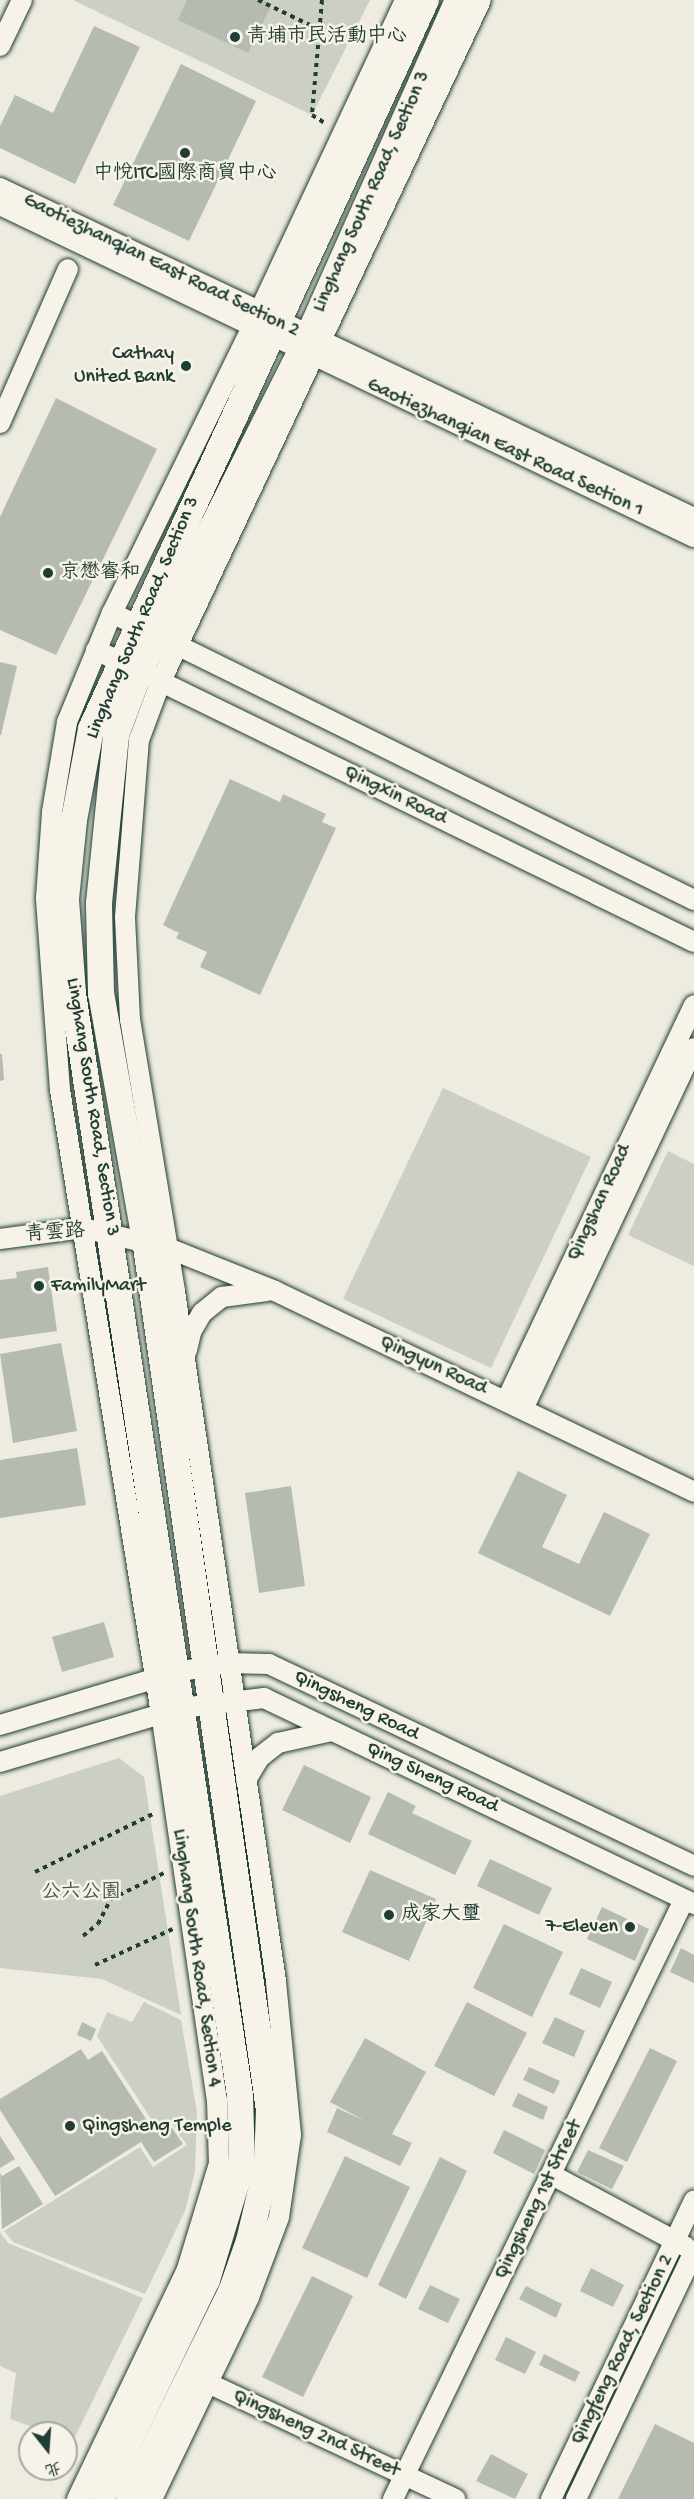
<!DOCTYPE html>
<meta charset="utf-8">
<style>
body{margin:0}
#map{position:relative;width:694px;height:2499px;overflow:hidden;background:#eeece1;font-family:"Gochi Hand","LXGW WenKai TC",sans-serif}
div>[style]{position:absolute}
.green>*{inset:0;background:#cccfc4}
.building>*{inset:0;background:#b5bbb0}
.path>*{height:4px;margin-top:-2px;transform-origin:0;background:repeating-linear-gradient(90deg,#1f3d34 0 4.5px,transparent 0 9px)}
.roads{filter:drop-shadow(0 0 2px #1f3d34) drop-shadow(0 0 2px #1f3d34)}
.minor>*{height:20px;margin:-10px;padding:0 10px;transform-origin:10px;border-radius:10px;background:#f7f3e8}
.major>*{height:26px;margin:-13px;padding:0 13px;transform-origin:13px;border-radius:13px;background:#f7f3e8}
.dots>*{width:16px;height:16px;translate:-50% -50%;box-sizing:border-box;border:3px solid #f7f3e8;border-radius:50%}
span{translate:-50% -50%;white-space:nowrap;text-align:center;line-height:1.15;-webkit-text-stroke:5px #f7f3e8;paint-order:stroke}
.poi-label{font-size:20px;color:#1f3d34}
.left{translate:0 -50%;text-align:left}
.right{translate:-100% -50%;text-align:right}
.street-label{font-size:20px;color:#1f3d34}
.park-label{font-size:20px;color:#425a51}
.north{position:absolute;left:18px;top:2421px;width:60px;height:60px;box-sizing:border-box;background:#f7f3e8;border:2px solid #a1aaa0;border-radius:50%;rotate:163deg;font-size:16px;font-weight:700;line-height:24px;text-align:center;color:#1f3d34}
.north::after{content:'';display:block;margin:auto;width:21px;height:27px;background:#1f3d34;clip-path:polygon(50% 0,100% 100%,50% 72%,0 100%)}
</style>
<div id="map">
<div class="green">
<i style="clip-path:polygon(73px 0,370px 0,312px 115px)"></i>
<i style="clip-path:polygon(443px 1088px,591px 1157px,491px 1368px,343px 1299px)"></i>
<i style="clip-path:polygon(668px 1151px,694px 1164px,694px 1266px,628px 1235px)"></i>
<i style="clip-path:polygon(119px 1758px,144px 1777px,181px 2015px,102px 1979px,0 1968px,0 1796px)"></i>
<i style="clip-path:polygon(144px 2002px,181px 2020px,197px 2112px,195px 2172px,185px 2211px,145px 2294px,13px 2242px,4px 2231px,140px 2147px,153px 2167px,187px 2145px,170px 2121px,157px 2128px,97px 2036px,107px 2012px,132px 2022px)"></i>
<i style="clip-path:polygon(0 2232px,8px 2243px,143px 2298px,73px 2441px,66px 2438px,66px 2433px,50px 2433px,10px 2419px,16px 2373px,0 2366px)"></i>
</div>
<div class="building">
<i style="clip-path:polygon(187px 0,263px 0,272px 4px,248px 53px,178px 20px)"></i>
<i style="clip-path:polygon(94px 26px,140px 47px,75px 184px,0 148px,0 126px,15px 95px,53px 113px)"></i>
<i style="clip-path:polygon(181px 64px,256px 101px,189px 241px,113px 205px)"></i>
<i style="clip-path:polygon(56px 398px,157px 449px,56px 655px,0 630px,0 517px)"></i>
<i style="clip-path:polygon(0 662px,17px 666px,1px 735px,0 735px)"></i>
<i style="clip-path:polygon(230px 779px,280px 802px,283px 794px,326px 814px,322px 822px,336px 828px,260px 995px,200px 967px,207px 952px,176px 938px,179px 933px,163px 925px)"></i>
<i style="clip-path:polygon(0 1054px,2px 1054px,4px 1080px,0 1081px)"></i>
<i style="clip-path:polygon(48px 1267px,57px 1331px,0 1339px,0 1280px,17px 1278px,16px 1272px)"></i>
<i style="clip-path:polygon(61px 1343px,77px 1431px,13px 1443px,0 1354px)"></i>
<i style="clip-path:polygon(77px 1448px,86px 1505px,0 1518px,0 1460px)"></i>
<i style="clip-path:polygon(518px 1471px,567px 1495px,542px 1547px,579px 1564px,604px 1512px,650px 1534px,610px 1616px,478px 1553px)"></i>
<i style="clip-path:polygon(291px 1486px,305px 1586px,259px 1593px,245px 1493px)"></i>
<i style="clip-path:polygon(104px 1622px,114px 1657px,62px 1672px,52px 1637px)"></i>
<i style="clip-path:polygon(304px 1765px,371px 1797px,350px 1843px,282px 1810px)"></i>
<i style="clip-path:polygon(388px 1792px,416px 1806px,412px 1813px,472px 1841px,455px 1875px,368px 1834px)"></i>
<i style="clip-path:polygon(490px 1859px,552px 1888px,539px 1915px,477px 1886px)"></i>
<i style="clip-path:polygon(370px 1870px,436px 1899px,409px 1961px,342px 1932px)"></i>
<i style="clip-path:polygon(602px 1907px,649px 1929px,635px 1961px,587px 1939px)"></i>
<i style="clip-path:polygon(504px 1924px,563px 1952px,532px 2017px,473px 1988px)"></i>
<i style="clip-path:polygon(681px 1948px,694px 1955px,694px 1983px,670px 1972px)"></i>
<i style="clip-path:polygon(581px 1968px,612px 1982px,600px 2008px,569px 1994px)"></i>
<i style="clip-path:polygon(467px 2002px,527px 2033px,494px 2096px,434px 2066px)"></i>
<i style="clip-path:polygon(555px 2017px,585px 2031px,574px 2057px,542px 2043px)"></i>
<i style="clip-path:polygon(82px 2022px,96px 2029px,91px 2041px,77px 2035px)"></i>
<i style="clip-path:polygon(365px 2038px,426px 2072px,392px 2134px,412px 2143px,400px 2166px,327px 2132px,337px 2108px,365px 2121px,330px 2102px)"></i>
<i style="clip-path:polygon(650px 2048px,677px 2061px,627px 2162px,599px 2148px)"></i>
<i style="clip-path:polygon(81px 2049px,88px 2060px,102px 2051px,155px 2133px,170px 2125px,183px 2144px,154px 2162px,141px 2142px,55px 2196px,0 2110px,0 2099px)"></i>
<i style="clip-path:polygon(529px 2067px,560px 2081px,554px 2094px,523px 2080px)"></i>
<i style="clip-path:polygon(518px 2093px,548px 2107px,543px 2120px,512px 2106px)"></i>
<i style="clip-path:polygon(504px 2130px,545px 2150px,534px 2174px,493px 2153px)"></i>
<i style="clip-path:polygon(0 2136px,15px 2159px,0 2168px)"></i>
<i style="clip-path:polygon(588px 2150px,624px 2166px,612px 2189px,577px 2172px)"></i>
<i style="clip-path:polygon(345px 2156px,410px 2187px,367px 2278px,302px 2248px)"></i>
<i style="clip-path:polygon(440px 2157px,467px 2171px,406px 2299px,378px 2285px)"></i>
<i style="clip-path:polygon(19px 2166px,43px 2204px,2px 2229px,0 2173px,2px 2176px)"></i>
<i style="clip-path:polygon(591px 2268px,624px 2285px,613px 2307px,580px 2291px)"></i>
<i style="clip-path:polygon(312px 2276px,353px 2296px,303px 2397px,262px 2377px)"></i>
<i style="clip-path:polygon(430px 2285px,460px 2299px,448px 2323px,418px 2309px)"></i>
<i style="clip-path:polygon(526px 2286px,562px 2304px,556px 2318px,519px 2299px)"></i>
<i style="clip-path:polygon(506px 2337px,536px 2352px,525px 2374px,495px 2360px)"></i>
<i style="clip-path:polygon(544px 2354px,580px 2372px,575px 2382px,539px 2365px)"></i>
<i style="clip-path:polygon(655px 2424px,694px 2443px,694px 2499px,618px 2499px)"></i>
<i style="clip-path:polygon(491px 2454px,528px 2474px,515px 2499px,476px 2481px)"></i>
</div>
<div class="path">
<i style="left:258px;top:0;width:71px;rotate:25.8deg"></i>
<i style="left:322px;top:0;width:115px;rotate:95deg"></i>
<i style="left:312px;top:115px;width:15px;rotate:32deg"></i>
<i style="left:35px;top:1872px;width:134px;rotate:-26.2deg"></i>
<i style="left:83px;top:1936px;width:19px;rotate:-39deg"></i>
<i style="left:98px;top:1924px;width:28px;rotate:-63deg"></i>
<i style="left:111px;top:1899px;width:59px;rotate:-26.1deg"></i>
<i style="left:95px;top:1965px;width:86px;rotate:-24.8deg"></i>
</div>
<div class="roads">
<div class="minor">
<i style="left:0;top:46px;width:51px;rotate:-64.4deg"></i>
<i style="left:0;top:188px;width:768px;rotate:25.43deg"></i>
<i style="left:0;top:205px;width:769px;rotate:25.57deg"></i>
<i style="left:0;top:423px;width:168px;rotate:-66.2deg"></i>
<i style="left:112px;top:613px;width:649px;rotate:26.25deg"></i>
<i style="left:96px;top:650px;width:665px;rotate:26.03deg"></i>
<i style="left:0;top:1239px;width:84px;rotate:-7.5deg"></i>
<i style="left:83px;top:1228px;width:87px;rotate:13.2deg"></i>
<i style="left:168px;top:1248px;width:115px;rotate:21.9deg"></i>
<i style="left:275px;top:1291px;width:465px;rotate:25.6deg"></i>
<i style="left:187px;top:1350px;width:18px;rotate:-77deg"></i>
<i style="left:191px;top:1332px;width:22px;rotate:-60deg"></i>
<i style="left:202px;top:1313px;width:26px;rotate:-39deg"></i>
<i style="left:222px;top:1297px;width:45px;rotate:-7.6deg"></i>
<i style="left:506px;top:1401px;width:438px;rotate:-64.6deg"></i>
<i style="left:523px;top:1409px;width:399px;rotate:-64.7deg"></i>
<i style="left:0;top:1725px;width:185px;rotate:-16.7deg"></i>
<i style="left:177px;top:1672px;width:52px;rotate:-10deg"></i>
<i style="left:228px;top:1663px;width:41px;rotate:1.4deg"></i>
<i style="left:269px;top:1664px;width:471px;rotate:25.4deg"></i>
<i style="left:0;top:1762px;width:189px;rotate:-16.6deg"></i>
<i style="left:181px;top:1708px;width:84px;rotate:-6.9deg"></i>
<i style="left:264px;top:1698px;width:477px;rotate:25.6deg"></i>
<i style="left:246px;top:1780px;width:27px;rotate:-59deg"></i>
<i style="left:260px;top:1757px;width:23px;rotate:-38deg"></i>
<i style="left:278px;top:1743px;width:55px;rotate:-12.5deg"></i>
<i style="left:552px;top:2175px;width:152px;rotate:28.2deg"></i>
<i style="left:210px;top:2384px;width:271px;rotate:25.1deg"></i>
<i style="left:77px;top:2499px;width:255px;rotate:-64.4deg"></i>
<i style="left:187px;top:2269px;width:110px;rotate:-73.1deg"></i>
<i style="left:219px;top:2164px;width:63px;rotate:-91.8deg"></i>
<i style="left:217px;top:2101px;width:391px;rotate:-98.2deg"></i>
<i style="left:161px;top:1714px;width:632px;rotate:-99.19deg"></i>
<i style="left:60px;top:1090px;width:193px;rotate:-94.2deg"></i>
<i style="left:46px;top:898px;width:86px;rotate:-86deg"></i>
<i style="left:52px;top:812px;width:91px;rotate:-80.5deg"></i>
<i style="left:67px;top:722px;width:118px;rotate:-67.6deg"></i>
<i style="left:112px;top:613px;width:318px;rotate:-63.9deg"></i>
<i style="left:252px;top:327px;width:361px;rotate:-64.9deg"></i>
<i style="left:152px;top:2499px;width:224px;rotate:-64.3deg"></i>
<i style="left:249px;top:2297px;width:85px;rotate:-69.4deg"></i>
<i style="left:279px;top:2217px;width:83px;rotate:-81.7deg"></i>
<i style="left:291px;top:2135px;width:155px;rotate:-95.6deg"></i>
<i style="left:276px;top:1981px;width:697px;rotate:-98.33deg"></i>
<i style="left:175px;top:1291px;width:275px;rotate:-99.4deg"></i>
<i style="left:130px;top:1020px;width:103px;rotate:-92.8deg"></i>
<i style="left:125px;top:917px;width:178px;rotate:-85.5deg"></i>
<i style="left:139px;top:740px;width:63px;rotate:-69.6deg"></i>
<i style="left:161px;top:681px;width:752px;rotate:-64.83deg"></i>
<i style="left:393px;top:2499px;width:666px;rotate:-64.09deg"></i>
<i style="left:551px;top:2499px;width:331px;rotate:-64.4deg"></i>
<i style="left:576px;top:2499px;width:274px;rotate:-64.5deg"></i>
</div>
<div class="major">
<i style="left:101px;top:2499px;width:243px;rotate:-64.2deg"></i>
<i style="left:207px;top:2280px;width:121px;rotate:-73.2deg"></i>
<i style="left:242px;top:2164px;width:69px;rotate:-91.7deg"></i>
<i style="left:240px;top:2095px;width:1115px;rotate:-98.62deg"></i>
<i style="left:73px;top:993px;width:94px;rotate:-94.3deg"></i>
<i style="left:66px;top:899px;width:79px;rotate:-84.2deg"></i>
<i style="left:74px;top:820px;width:93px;rotate:-79.4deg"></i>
<i style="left:91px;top:729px;width:802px;rotate:-65.32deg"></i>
<i style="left:129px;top:2499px;width:231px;rotate:-63.8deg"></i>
<i style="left:231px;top:2292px;width:54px;rotate:-70.6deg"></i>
<i style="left:249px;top:2241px;width:78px;rotate:-76.7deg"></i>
<i style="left:267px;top:2165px;width:55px;rotate:-87.9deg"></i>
<i style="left:269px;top:2110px;width:879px;rotate:-98.11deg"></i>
<i style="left:145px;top:1240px;width:250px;rotate:-100.1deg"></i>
<i style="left:101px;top:994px;width:91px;rotate:-91.3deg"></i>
<i style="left:99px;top:903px;width:169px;rotate:-84.2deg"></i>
<i style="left:116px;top:735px;width:68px;rotate:-69.4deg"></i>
<i style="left:140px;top:671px;width:374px;rotate:-63.3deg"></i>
<i style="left:308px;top:337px;width:369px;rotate:-66deg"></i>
</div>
</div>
<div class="dots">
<i style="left:235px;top:37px;background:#1f3d34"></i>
<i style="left:185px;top:153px;background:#1f3d34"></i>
<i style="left:186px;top:366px;background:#1f3d34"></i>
<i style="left:48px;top:573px;background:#1f3d34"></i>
<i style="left:39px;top:1286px;background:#1f3d34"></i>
<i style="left:389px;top:1915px;background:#1f3d34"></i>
<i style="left:630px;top:1927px;background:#1f3d34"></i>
<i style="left:70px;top:2126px;background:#1f3d34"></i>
</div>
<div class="poi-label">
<span class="left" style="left:247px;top:37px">青埔市民活動中心</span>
<span style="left:185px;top:174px">中悅ITC國際商貿中心</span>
<span class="right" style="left:174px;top:366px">Cathay<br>United Bank</span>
<span class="left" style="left:60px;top:573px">京懋睿和</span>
<span class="left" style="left:51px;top:1286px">FamilyMart</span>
<span class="left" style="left:401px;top:1915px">成家大璽</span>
<span class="right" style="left:618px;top:1927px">7-Eleven</span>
<span class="left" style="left:82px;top:2126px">Qingsheng Temple</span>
</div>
<div class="street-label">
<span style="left:372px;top:192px;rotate:-66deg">Linghang South Road, Section 3</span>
<span style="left:161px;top:266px;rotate:26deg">Gaotiezhanqian East Road Section 2</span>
<span style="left:505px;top:448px;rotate:25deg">Gaotiezhanqian East Road Section 1</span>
<span style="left:143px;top:618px;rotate:-67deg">Linghang South Road, Section 3</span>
<span style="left:395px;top:796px;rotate:26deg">Qingxin Road</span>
<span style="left:92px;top:1107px;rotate:81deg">Linghang South Road, Section 3</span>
<span style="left:600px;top:1203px;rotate:-65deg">Qingshan Road</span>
<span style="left:55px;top:1234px;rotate:-4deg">青雲路</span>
<span style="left:433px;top:1366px;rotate:25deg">Qingyun Road</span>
<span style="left:356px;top:1706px;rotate:26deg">Qingsheng Road</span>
<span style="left:432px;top:1778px;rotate:25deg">Qing Sheng Road</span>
<span style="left:196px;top:1958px;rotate:82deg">Linghang South Road, Section 4</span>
<span style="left:539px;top:2200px;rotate:-64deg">Qingsheng 1st Street</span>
<span style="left:623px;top:2350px;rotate:-64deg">Qingfeng Road, Section 2</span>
<span style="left:316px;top:2434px;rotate:25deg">Qingsheng 2nd Street</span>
</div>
<div class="park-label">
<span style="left:81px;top:1893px">公六公園</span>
</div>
<div class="north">北</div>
</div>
